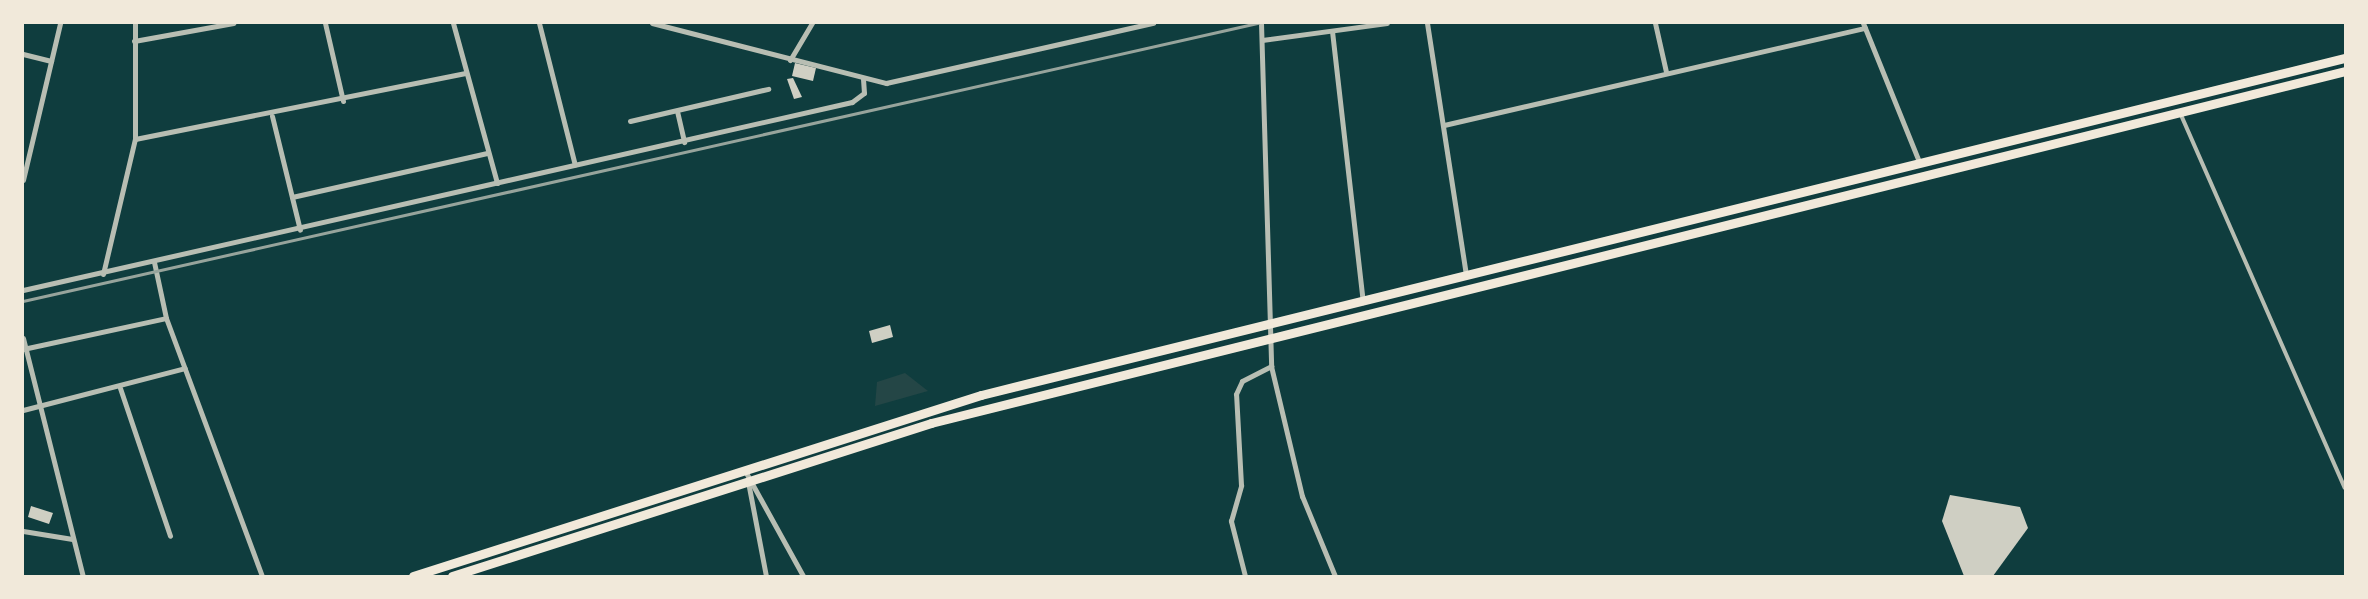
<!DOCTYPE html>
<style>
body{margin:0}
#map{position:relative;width:2368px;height:599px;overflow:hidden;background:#0f3d3e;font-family:Manrope,sans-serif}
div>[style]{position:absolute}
.green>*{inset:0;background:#244646}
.building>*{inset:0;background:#cfcfc3}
.pedestrian>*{height:3.5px;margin:-1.75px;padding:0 1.75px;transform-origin:1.75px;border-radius:1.75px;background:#b8beb3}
.minor>*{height:5px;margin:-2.5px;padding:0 2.5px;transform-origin:2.5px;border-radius:2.5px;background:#b8beb3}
.trunk>*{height:9px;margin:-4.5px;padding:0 4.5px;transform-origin:4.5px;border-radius:4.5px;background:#f1e9da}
.rail>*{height:2.5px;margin:-1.25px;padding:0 1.25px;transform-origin:1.25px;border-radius:1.25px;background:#97a49c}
span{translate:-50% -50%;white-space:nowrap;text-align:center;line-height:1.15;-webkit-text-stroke:5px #f1e9da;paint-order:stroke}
.frame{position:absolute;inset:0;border:24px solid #f1e9da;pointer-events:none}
</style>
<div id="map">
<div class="green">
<i style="clip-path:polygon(905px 373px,928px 391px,875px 406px,877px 382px)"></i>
</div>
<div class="building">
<i style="clip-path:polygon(795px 63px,816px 68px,813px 81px,792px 76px)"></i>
<i style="clip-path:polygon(793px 78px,802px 97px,794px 99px,787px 79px)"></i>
<i style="clip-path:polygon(890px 325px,893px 337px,872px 343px,869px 331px)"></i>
<i style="clip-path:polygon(1950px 495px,2020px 507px,2028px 528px,1993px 576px,1964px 576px,1942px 521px)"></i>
<i style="clip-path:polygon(31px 506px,53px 513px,49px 524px,28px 517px)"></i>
</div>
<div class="pedestrian">
<i style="left:2181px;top:114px;width:408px;rotate:66.3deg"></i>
</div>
<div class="minor">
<i style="left:325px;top:23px;width:80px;rotate:77deg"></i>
<i style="left:453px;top:23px;width:166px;rotate:74.6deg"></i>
<i style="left:539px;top:23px;width:146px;rotate:75.8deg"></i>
<i style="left:652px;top:23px;width:242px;rotate:14.4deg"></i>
<i style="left:886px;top:83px;width:274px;rotate:-12.7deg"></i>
<i style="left:1261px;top:23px;width:343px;rotate:88.3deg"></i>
<i style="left:1271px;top:366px;width:134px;rotate:76.6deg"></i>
<i style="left:1302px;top:496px;width:87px;rotate:67.6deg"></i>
<i style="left:1427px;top:23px;width:255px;rotate:81.2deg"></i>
<i style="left:1655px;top:23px;width:50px;rotate:77.3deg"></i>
<i style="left:1863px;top:23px;width:152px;rotate:68deg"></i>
<i style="left:1332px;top:31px;width:273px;rotate:83.5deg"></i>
<i style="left:1262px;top:40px;width:126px;rotate:-7.7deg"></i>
<i style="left:134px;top:41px;width:101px;rotate:-10.3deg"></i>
<i style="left:23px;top:54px;width:29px;rotate:14deg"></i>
<i style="left:790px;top:60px;width:43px;rotate:-59.3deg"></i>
<i style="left:677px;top:111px;width:32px;rotate:77deg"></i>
<i style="left:272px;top:116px;width:117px;rotate:76.2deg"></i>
<i style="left:630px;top:121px;width:142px;rotate:-13.1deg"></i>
<i style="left:1444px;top:125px;width:432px;rotate:-13deg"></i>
<i style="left:135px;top:139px;width:337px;rotate:-11.3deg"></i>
<i style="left:23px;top:180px;width:161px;rotate:-76.7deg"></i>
<i style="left:292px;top:197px;width:200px;rotate:-12.7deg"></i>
<i style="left:154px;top:262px;width:57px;rotate:77.9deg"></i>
<i style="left:166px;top:318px;width:275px;rotate:69.6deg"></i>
<i style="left:103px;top:274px;width:139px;rotate:-76.7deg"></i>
<i style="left:135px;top:139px;width:116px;rotate:-90deg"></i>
<i style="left:23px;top:290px;width:850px;rotate:-12.78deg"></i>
<i style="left:852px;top:102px;width:15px;rotate:-37deg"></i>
<i style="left:864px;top:93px;width:14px;rotate:-94deg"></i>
<i style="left:23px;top:338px;width:245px;rotate:75.9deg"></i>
<i style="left:23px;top:349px;width:146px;rotate:-12.2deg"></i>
<i style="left:120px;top:388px;width:156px;rotate:71.3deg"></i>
<i style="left:23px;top:410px;width:167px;rotate:-14.5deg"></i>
<i style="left:744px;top:469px;width:122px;rotate:61.1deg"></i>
<i style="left:749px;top:487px;width:91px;rotate:79.2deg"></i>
<i style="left:23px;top:531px;width:50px;rotate:9.3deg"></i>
<i style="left:1245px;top:576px;width:57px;rotate:-104.3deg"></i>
<i style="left:1231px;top:521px;width:37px;rotate:-74deg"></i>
<i style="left:1241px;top:485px;width:91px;rotate:-93.1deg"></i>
<i style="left:1236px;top:394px;width:14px;rotate:-65deg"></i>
<i style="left:1242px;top:381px;width:33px;rotate:-27deg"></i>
</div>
<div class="trunk">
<i style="left:413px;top:576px;width:596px;rotate:-17.68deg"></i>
<i style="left:981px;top:395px;width:1405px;rotate:-13.88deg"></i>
<i style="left:452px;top:576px;width:503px;rotate:-17.71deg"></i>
<i style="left:931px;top:423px;width:1457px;rotate:-13.98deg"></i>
</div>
<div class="rail">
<i style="left:23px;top:301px;width:1266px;rotate:-12.69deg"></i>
</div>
<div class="frame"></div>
</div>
